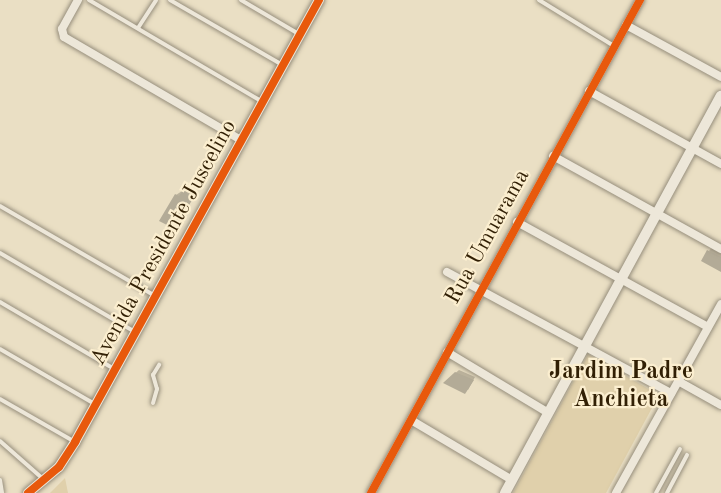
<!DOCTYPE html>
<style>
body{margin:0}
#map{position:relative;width:721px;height:493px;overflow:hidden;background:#eadfc4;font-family:"Old Standard TT",serif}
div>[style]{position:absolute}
.green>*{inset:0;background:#e0d0ab}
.shadow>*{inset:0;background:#0003}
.building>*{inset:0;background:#b3ab97}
.roads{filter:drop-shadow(0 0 2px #968e7c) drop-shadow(0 0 2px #968e7c)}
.lane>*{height:4px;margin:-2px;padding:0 2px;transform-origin:2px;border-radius:2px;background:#ede7d9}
.street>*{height:8px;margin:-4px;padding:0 4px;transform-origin:4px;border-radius:4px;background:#ede7d9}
.secondary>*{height:10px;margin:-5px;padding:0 5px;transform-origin:5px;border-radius:5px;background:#ede7d9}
.cycleway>*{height:8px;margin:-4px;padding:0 4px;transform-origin:4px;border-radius:4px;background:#e8590c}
span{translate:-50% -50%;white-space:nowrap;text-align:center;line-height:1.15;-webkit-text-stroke:4.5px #fbeecf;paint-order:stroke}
.street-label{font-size:22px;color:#311f04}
.neighbourhood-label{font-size:24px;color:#311f04;font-weight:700}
</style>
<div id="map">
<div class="green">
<i style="clip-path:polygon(588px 354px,659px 395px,606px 493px,513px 493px)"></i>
<i style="clip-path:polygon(65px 478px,68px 493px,50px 493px)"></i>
</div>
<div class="shadow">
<i style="clip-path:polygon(188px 187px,195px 195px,174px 228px,176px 195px)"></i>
<i style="clip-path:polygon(712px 247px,721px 253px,721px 270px,709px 251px)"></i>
<i style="clip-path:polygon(459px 370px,475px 377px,468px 390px,445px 382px)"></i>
</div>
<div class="building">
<i style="clip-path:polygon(184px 189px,192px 200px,175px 229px,159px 221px,175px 194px,179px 196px)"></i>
<i style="clip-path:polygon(707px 250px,721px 257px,721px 272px,701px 261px)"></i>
<i style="clip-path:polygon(455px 372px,474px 380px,465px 394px,443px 383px)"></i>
</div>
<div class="roads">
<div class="lane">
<i style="left:89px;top:0;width:199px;rotate:30.4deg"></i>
<i style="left:170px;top:0;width:128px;rotate:30deg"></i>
<i style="left:241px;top:0;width:67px;rotate:30.4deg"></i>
<i style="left:539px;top:0;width:88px;rotate:31.5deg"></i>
<i style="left:138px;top:28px;width:33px;rotate:-57deg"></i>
<i style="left:0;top:206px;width:179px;rotate:30.1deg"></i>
<i style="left:0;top:253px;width:156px;rotate:30.3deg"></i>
<i style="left:0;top:302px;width:132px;rotate:30.4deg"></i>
<i style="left:0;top:349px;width:110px;rotate:30.1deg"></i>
<i style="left:0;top:399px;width:86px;rotate:29.8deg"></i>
<i style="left:153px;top:403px;width:15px;rotate:-74deg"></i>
<i style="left:157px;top:389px;width:15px;rotate:-106deg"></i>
<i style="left:153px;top:375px;width:12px;rotate:-59deg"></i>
<i style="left:0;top:441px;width:56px;rotate:41.4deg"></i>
<i style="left:0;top:480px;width:13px;rotate:81deg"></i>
<i style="left:656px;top:493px;width:50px;rotate:-61.4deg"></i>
<i style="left:667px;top:493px;width:43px;rotate:-62.2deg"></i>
</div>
<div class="street">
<i style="left:78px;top:0;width:33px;rotate:119deg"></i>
<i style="left:62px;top:29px;width:8px;rotate:76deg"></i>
<i style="left:64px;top:37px;width:205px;rotate:30.2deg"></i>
<i style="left:626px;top:25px;width:108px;rotate:28.7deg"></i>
<i style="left:589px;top:91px;width:151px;rotate:28.9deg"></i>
<i style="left:553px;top:156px;width:192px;rotate:29deg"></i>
<i style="left:517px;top:222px;width:218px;rotate:28.8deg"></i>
<i style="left:447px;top:272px;width:255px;rotate:28.4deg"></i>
<i style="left:447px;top:352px;width:117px;rotate:31deg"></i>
<i style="left:678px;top:381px;width:49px;rotate:29.2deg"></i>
<i style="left:411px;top:420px;width:117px;rotate:30.7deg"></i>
<i style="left:371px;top:493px;width:562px;rotate:-61.38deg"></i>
<i style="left:616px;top:493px;width:216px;rotate:-60.9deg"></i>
</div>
<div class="secondary">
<i style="left:28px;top:493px;width:40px;rotate:-40deg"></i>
<i style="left:59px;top:467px;width:30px;rotate:-57deg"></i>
<i style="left:75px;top:442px;width:505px;rotate:-61.1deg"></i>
<i style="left:505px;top:493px;width:452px;rotate:-61.5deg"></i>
</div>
</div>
<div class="cycleway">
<i style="left:28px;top:493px;width:40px;rotate:-40deg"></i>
<i style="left:59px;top:467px;width:30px;rotate:-57deg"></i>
<i style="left:75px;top:442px;width:505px;rotate:-61.1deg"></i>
<i style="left:371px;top:493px;width:562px;rotate:-61.38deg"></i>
</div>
<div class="street-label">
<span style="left:488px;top:237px;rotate:-61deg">Rua Umuarama</span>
<span style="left:164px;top:243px;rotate:-61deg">Avenida Presidente Juscelino</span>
</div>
<div class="neighbourhood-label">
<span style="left:621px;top:387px">Jardim Padre<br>Anchieta</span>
</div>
</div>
